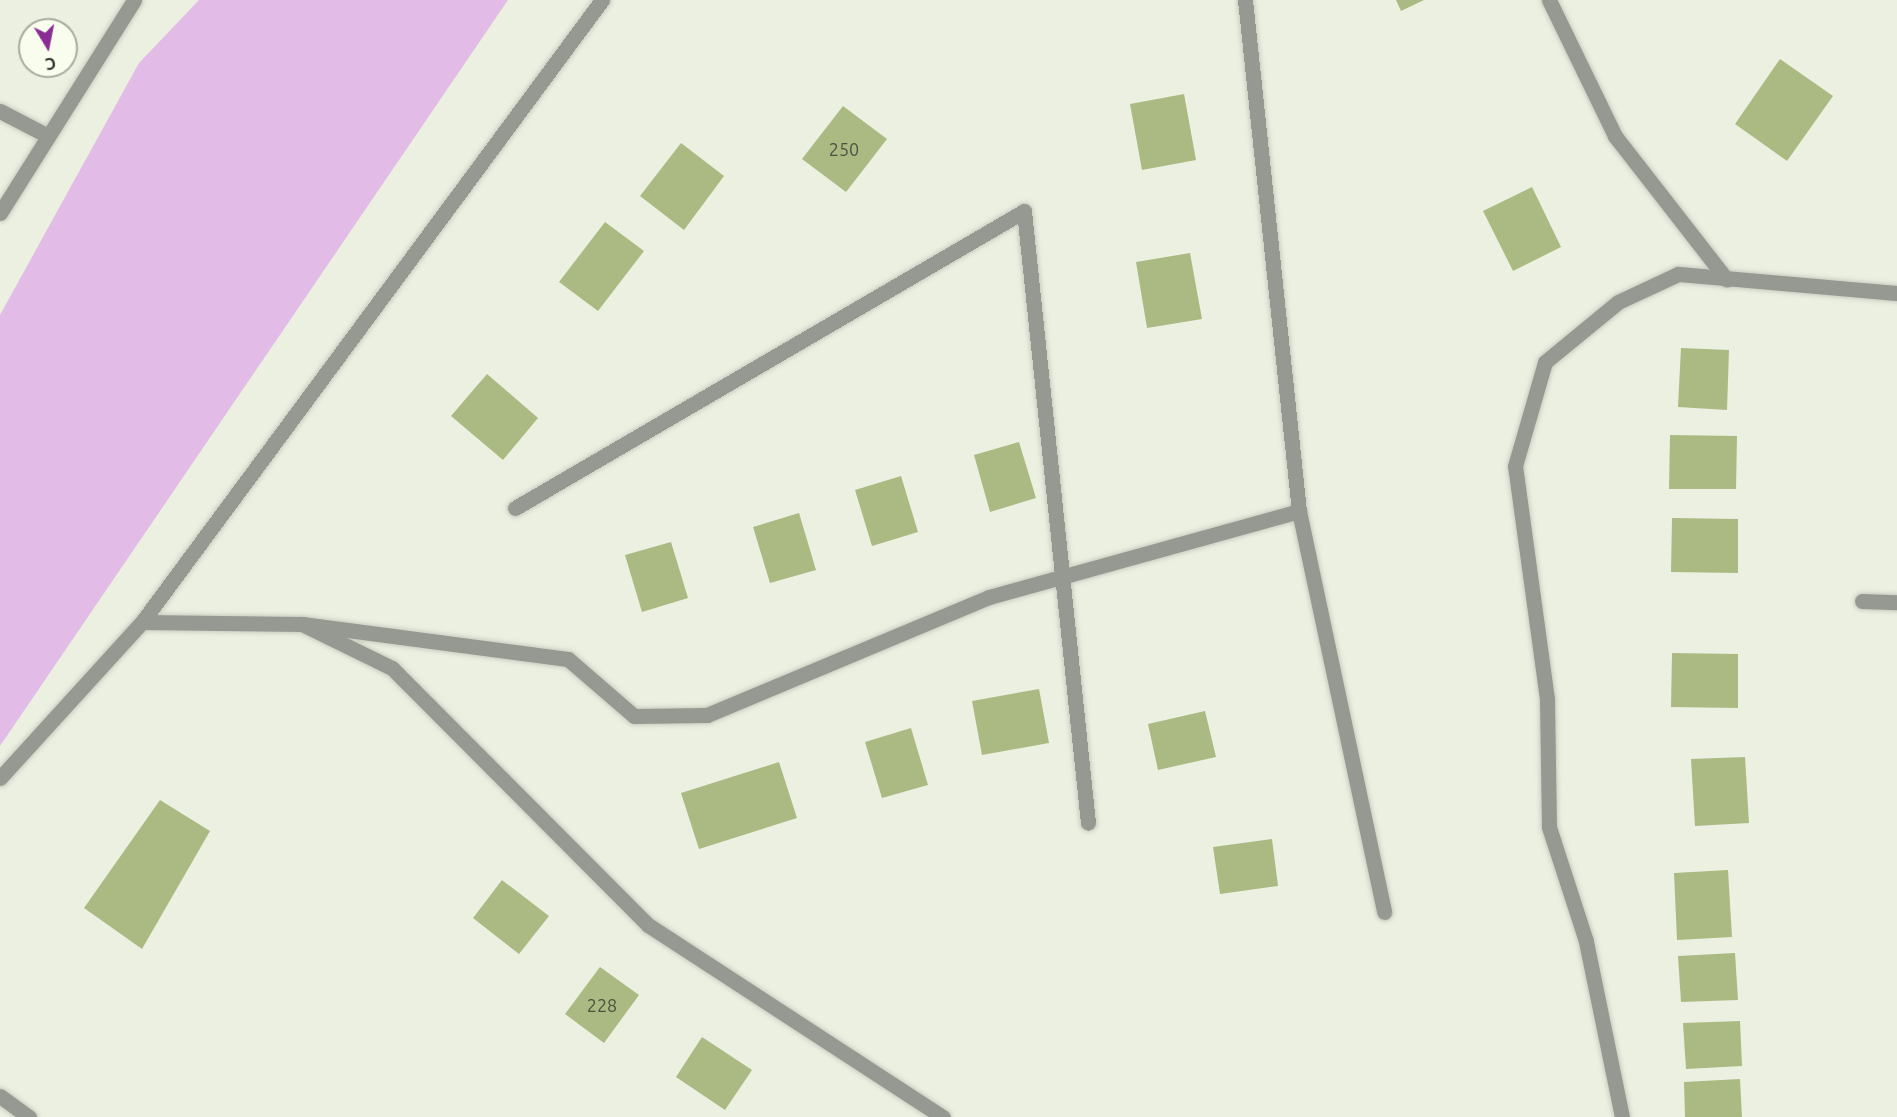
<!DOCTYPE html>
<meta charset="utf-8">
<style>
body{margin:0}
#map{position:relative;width:1897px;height:1117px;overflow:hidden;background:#ebf0e1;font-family:Ubuntu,sans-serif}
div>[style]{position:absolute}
.green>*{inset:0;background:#e2bce6}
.building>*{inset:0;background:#abba82}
.roads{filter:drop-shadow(0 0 2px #c9cdc0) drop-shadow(0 0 2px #c9cdc0)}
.service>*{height:15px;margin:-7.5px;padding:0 7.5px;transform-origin:7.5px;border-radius:7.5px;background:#969892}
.minor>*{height:15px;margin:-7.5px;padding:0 7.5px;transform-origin:7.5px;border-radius:7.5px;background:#969892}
span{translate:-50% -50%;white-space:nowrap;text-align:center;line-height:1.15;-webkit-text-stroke:4.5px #f9fdee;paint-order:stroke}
.number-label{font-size:18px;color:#4d5240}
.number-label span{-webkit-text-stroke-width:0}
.north{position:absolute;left:18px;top:18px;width:60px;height:60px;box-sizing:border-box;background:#f9fdee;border:2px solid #a8aba0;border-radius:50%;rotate:170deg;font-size:16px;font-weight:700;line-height:24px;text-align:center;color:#2e2f2a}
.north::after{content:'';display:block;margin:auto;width:21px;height:27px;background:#8b2b95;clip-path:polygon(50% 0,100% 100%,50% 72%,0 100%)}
</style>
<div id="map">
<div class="green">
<i style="clip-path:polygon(199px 0,508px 0,0 746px,0 315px,139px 63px)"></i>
</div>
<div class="building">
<i style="clip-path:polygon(1396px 0,1424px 0,1401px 11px)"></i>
<i style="clip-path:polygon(1780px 59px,1833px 96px,1787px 161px,1735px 124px)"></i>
<i style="clip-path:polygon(1184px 94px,1196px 160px,1142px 170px,1130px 104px)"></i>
<i style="clip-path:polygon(843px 106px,887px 139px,846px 192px,802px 159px)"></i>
<i style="clip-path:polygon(681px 143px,724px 176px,684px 230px,640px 196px)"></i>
<i style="clip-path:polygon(1532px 187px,1561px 247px,1513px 271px,1483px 211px)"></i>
<i style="clip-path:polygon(605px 222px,644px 251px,598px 311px,559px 282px)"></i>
<i style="clip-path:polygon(1190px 253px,1202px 319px,1147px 328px,1136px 262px)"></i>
<i style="clip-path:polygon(1681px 348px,1729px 350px,1727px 410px,1678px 407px)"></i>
<i style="clip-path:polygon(487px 374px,538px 418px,503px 460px,451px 416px)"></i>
<i style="clip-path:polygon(1670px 435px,1737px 436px,1736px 489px,1669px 489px)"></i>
<i style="clip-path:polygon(1019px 442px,1036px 498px,990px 512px,974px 455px)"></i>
<i style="clip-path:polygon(901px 476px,918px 532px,872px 546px,855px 490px)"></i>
<i style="clip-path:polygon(799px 513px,816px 570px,770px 583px,753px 527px)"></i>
<i style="clip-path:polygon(1672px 518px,1738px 519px,1738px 573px,1671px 572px)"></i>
<i style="clip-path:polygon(671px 542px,688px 598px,642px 612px,625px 555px)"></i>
<i style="clip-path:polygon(1672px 653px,1738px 654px,1738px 708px,1671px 707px)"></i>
<i style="clip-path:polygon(1039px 689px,1049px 743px,982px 755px,972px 701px)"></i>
<i style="clip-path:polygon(1205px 711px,1216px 757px,1158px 770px,1148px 724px)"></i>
<i style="clip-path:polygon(911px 728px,928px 785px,882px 798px,865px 742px)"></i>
<i style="clip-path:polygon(1745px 757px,1749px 823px,1695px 826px,1691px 759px)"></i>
<i style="clip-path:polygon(779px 762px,797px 818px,699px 849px,681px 793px)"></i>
<i style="clip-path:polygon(160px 800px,210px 831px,142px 949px,84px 908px)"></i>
<i style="clip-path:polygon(1272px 839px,1278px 886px,1220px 894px,1213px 847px)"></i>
<i style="clip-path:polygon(1728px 870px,1732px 937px,1677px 940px,1674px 873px)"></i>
<i style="clip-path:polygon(502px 880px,549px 916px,519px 954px,473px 918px)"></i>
<i style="clip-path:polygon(1735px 953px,1738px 1000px,1681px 1002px,1678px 956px)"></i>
<i style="clip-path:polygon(600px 967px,639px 995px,604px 1043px,565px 1014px)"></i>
<i style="clip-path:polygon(1740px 1021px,1742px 1066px,1686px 1069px,1683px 1023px)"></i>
<i style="clip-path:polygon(702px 1037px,752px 1070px,725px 1110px,676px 1077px)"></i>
<i style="clip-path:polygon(1740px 1079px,1742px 1117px,1685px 1117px,1684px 1082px)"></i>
</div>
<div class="roads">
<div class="service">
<i style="left:1549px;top:0;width:151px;rotate:64.1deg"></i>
<i style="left:1615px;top:136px;width:182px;rotate:52.1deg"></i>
<i style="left:0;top:111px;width:54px;rotate:27.5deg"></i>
<i style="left:0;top:213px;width:252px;rotate:-57.8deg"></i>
<i style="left:515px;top:508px;width:589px;rotate:-30.26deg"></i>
<i style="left:1024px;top:211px;width:615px;rotate:84.03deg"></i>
<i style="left:1299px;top:511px;width:410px;rotate:78deg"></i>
<i style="left:142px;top:622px;width:160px;rotate:0.7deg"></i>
<i style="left:302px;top:624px;width:100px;rotate:26.1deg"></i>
<i style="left:392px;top:668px;width:363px;rotate:45.1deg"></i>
<i style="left:648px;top:925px;width:352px;rotate:33.1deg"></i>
<i style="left:302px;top:624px;width:268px;rotate:7.5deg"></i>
<i style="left:568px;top:659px;width:87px;rotate:40.8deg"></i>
<i style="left:634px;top:716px;width:73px;rotate:-0.8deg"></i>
<i style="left:707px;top:715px;width:306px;rotate:-22.7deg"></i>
<i style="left:989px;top:597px;width:322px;rotate:-15.5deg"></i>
<i style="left:1299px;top:511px;width:514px;rotate:-96.03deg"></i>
<i style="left:0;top:778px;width:211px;rotate:-47.7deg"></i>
<i style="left:142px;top:622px;width:774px;rotate:-53.52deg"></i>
<i style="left:0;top:1096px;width:36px;rotate:36deg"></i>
</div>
<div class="minor">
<i style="left:1862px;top:601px;width:35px;rotate:2deg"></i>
<i style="left:1622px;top:1117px;width:180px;rotate:-101.6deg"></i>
<i style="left:1586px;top:941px;width:120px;rotate:-108deg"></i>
<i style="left:1549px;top:827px;width:128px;rotate:-90.9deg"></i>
<i style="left:1547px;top:699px;width:235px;rotate:-97.8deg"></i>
<i style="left:1515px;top:466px;width:108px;rotate:-73.9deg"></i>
<i style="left:1545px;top:362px;width:94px;rotate:-39.4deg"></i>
<i style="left:1618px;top:302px;width:66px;rotate:-25deg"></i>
<i style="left:1678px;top:274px;width:220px;rotate:5deg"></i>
</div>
</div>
<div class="number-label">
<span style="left:844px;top:149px">250</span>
<span style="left:602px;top:1005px">228</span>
</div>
<div class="north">С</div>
</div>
